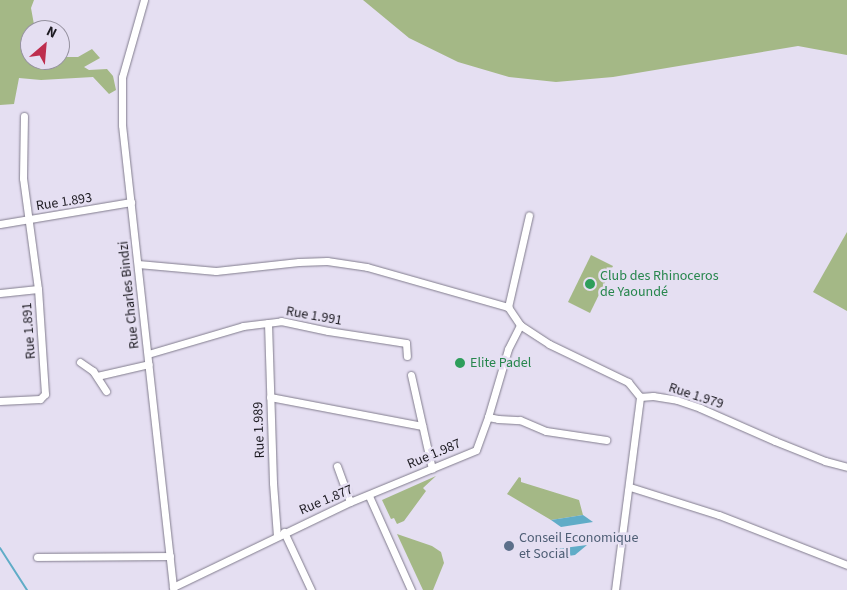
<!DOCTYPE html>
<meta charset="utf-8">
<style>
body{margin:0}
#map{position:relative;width:847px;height:590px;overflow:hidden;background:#e5dff2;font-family:"Source Sans 3",sans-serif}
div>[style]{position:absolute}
.green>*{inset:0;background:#a4b886}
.water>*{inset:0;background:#60acc7}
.stream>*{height:2px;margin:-1px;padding:0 1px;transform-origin:1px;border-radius:1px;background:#60acc7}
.roads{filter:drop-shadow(0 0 1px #817c8d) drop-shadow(0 0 1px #817c8d)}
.minor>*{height:7px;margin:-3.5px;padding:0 3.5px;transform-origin:3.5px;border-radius:3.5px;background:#fff}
.dots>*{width:14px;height:14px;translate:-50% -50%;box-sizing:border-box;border:2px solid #e5dff2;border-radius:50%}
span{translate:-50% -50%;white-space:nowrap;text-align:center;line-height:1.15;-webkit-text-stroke:5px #e5dff2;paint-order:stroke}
.street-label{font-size:14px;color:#1d1b22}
.leisure-label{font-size:14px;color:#27864d}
.left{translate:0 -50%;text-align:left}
.service-label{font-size:14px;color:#4e5e75}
.north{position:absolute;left:20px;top:20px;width:50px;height:50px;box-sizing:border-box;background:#e5dff2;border:1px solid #95919f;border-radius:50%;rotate:27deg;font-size:14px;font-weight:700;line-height:20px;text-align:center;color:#1d1b22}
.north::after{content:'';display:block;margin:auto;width:18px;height:22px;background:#be2e4e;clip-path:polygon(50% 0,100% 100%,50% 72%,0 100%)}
</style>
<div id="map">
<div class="green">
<i style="clip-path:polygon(0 0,34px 0,31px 8px,35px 30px,30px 30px,30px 60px,61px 61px,64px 57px,78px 57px,92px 49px,100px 58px,84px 67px,89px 70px,107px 69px,113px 76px,116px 90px,109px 94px,93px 77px,41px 80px,19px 78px,14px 104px,0 105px)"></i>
<i style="clip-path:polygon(363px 0,847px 0,847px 55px,798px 46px,613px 77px,556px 82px,509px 77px,458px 62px,409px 38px)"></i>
<i style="clip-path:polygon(847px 232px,847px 311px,813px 292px)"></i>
<i style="clip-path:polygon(591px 255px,613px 266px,590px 313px,568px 302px)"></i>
<i style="clip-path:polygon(436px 476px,423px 488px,426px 491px,404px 521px,397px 524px,394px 518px,391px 519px,382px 500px)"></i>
<i style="clip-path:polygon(519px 477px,521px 478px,521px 482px,579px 500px,583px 515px,551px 520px,507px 494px)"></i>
<i style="clip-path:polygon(397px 534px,432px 546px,441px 552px,444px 563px,433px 590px,423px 590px)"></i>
</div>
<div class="water">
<i style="clip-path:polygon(583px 515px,593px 522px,561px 527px,551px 520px)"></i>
<i style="clip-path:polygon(587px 545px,575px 555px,542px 560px,556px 549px)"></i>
</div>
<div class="stream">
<i style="left:0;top:548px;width:50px;rotate:57.3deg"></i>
</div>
<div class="roads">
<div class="minor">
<i style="left:144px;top:0;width:80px;rotate:105.9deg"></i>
<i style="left:122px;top:77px;width:48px;rotate:90deg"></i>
<i style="left:122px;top:125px;width:468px;rotate:83.7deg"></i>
<i style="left:0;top:224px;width:133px;rotate:-9.5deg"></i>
<i style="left:138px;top:264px;width:78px;rotate:5.1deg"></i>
<i style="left:216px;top:271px;width:83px;rotate:-6.2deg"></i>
<i style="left:299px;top:262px;width:28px;rotate:-2deg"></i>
<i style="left:327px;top:261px;width:40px;rotate:8.5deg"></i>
<i style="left:367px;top:267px;width:147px;rotate:15.8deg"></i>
<i style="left:508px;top:307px;width:22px;rotate:56deg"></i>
<i style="left:520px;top:325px;width:35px;rotate:33deg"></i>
<i style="left:549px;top:344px;width:88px;rotate:25.7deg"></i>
<i style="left:628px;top:382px;width:19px;rotate:51deg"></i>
<i style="left:0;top:293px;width:38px;rotate:-6deg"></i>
<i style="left:508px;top:307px;width:94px;rotate:-77.1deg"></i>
<i style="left:268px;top:323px;width:160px;rotate:88.2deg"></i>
<i style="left:273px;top:483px;width:53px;rotate:85.7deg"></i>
<i style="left:148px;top:354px;width:99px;rotate:-16.4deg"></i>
<i style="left:243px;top:326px;width:38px;rotate:-7deg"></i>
<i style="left:281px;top:321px;width:48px;rotate:12deg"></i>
<i style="left:328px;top:331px;width:79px;rotate:8.7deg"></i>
<i style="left:406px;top:343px;width:13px;rotate:86deg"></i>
<i style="left:80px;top:362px;width:16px;rotate:35deg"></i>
<i style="left:93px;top:371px;width:24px;rotate:57deg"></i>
<i style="left:411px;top:375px;width:96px;rotate:77.4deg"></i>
<i style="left:97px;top:376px;width:53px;rotate:-13deg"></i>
<i style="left:270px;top:397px;width:155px;rotate:10.8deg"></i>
<i style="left:640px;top:397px;width:13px;rotate:-4deg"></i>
<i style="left:653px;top:396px;width:24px;rotate:9deg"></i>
<i style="left:677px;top:400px;width:24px;rotate:19deg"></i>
<i style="left:700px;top:408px;width:82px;rotate:23.7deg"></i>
<i style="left:775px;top:441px;width:54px;rotate:21.8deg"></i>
<i style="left:825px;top:461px;width:23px;rotate:15deg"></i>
<i style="left:0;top:401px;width:40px;rotate:-2.9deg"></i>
<i style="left:40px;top:399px;width:7px;rotate:-45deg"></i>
<i style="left:45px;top:394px;width:105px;rotate:-93.8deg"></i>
<i style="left:38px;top:289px;width:112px;rotate:-97.7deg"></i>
<i style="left:23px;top:178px;width:62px;rotate:-89.1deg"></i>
<i style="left:488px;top:417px;width:10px;rotate:11deg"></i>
<i style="left:498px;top:419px;width:22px;rotate:3deg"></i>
<i style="left:520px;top:420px;width:28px;rotate:23deg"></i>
<i style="left:546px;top:431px;width:61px;rotate:8.5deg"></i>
<i style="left:337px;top:466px;width:38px;rotate:70deg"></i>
<i style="left:630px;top:487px;width:93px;rotate:17.5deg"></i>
<i style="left:719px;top:515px;width:137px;rotate:21.3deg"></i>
<i style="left:369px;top:496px;width:103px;rotate:65.9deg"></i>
<i style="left:284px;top:532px;width:64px;rotate:65deg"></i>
<i style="left:37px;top:557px;width:133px;rotate:-0.4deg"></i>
<i style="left:173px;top:587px;width:196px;rotate:-25.7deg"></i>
<i style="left:350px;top:502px;width:136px;rotate:-22.4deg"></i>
<i style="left:476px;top:450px;width:35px;rotate:-70deg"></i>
<i style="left:488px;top:417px;width:71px;rotate:-73.6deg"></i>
<i style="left:508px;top:349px;width:27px;rotate:-63deg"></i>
<i style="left:615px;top:590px;width:195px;rotate:-82.6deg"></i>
</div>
</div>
<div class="dots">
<i style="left:590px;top:284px;background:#2e9e5b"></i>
<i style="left:460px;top:363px;background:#2e9e5b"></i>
<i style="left:509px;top:546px;background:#5c6f8a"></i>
</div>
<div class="street-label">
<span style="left:64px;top:202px;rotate:-9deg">Rue 1.893</span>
<span style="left:129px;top:295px;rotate:-96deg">Rue Charles Bindzi</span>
<span style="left:314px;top:316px;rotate:10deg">Rue 1.991</span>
<span style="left:29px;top:331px;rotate:-94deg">Rue 1.891</span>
<span style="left:696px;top:396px;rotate:18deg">Rue 1.979</span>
<span style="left:259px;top:430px;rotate:-92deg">Rue 1.989</span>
<span style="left:434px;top:454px;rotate:-23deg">Rue 1.987</span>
<span style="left:326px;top:500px;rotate:-23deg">Rue 1.877</span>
</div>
<div class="leisure-label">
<span class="left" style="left:600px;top:284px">Club des Rhinoceros<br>de Yaoundé</span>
<span class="left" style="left:470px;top:363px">Elite Padel</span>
</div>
<div class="service-label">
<span class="left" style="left:519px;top:546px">Conseil Economique<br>et Social</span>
</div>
<div class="north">N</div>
</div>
